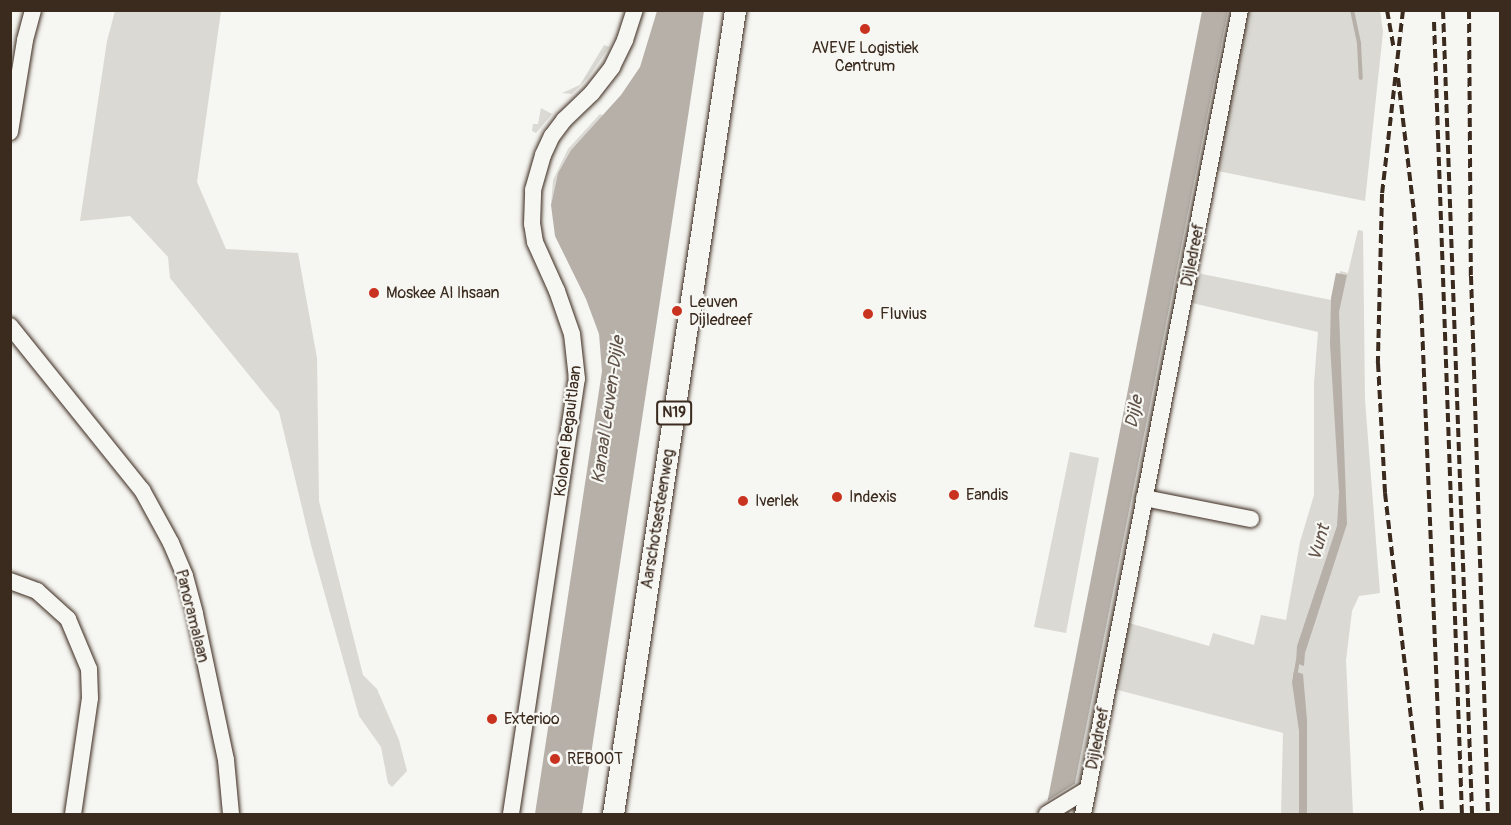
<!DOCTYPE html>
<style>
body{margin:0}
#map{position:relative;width:1511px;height:825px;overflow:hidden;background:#f6f6f2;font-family:Pangolin,sans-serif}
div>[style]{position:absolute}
.green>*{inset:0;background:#dad9d3}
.water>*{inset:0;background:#b6b0a9}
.pier>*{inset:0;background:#f6f6f2}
.stream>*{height:4px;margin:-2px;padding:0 2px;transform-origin:2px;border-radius:2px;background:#b6b0a9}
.roads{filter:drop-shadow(0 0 2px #3b2a1e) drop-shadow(0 0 2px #3b2a1e)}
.minor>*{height:16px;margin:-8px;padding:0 8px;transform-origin:8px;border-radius:8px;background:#f6f6f2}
.major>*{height:21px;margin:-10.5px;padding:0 10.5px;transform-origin:10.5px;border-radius:10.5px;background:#f6f6f2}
.rail>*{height:4px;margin-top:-2px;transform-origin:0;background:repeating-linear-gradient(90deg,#3b2a1e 0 9px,transparent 0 13.5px)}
.dots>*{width:16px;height:16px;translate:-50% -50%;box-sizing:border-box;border:3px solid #f6f6f2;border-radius:50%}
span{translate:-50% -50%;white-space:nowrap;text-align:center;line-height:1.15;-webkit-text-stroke:4.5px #f6f6f2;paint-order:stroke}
.shield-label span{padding:2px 4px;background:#f6f6f2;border:2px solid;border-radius:4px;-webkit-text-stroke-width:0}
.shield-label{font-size:15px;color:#3b2a1e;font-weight:700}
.poi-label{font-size:16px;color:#3b2a1e}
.left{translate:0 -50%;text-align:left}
.street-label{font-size:16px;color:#3b2a1e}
.water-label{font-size:18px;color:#605248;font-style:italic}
.frame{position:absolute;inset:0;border:12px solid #3b2a1e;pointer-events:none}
</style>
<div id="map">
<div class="green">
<i style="clip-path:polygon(115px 11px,221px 11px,197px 182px,226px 249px,298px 253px,317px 358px,319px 501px,363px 675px,377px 689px,399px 740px,407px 771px,392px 787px,388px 783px,381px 747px,359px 716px,311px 545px,279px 412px,170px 278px,168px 257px,130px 216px,80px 221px,107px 41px)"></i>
<i style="clip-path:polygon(1228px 11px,1237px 11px,1083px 773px,1081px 779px,1075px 783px)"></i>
<i style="clip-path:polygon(1245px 11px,1380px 11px,1383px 32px,1365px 201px,1213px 170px)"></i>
<i style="clip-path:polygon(604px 45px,609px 47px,588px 78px,572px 94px,562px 93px,580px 85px)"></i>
<i style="clip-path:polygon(541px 108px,552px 114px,536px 133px,532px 131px,533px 124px,538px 124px)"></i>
<i style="clip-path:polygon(600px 114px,603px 115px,571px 150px,558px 173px,551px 205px,553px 180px,568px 149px)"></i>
<i style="clip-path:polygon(1358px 230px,1363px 231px,1365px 400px,1380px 593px,1359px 596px,1352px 611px,1346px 660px,1353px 814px,1281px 814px,1283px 733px,1114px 689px,1129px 623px,1209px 646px,1213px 633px,1254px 645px,1261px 615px,1286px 620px,1300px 542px,1314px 495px,1314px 383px,1318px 332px,1192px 303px,1197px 273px,1336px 301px,1340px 271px,1348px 273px)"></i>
<i style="clip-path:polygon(1070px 452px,1099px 458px,1066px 633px,1034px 627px)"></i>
</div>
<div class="water">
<i style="clip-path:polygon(657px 11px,704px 11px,582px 814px,535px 814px,602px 371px,599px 334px,586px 299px,555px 236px,551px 205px,558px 173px,571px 150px,621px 95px,640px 67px)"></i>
<i style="clip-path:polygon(1202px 11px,1228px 11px,1069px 814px,1045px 814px)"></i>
<i style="clip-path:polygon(1336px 273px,1347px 275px,1339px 312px,1347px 524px,1305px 653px,1304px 666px,1296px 663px,1297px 646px,1337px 526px,1339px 492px,1330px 344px,1331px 298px)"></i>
<i style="clip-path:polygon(1294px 671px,1303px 674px,1307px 720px,1307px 814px,1299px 814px,1299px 731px,1292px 682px)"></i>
</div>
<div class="pier">
<i style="clip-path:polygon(1079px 781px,1073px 809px,1065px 814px,1042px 814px,1044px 803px)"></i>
</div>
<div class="stream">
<i style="left:1352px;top:10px;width:35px;rotate:78deg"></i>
<i style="left:1359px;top:44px;width:34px;rotate:87deg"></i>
<i style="left:1295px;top:677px;width:17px;rotate:-80deg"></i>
</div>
<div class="roads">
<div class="minor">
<i style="left:10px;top:132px;width:93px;rotate:-80.7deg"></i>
<i style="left:25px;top:40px;width:31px;rotate:-75deg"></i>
<i style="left:10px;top:326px;width:211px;rotate:51.2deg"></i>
<i style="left:142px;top:490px;width:60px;rotate:61.3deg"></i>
<i style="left:171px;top:543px;width:36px;rotate:67deg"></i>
<i style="left:185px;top:576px;width:39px;rotate:75deg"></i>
<i style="left:195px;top:614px;width:149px;rotate:78deg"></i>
<i style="left:226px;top:760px;width:54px;rotate:84.7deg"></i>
<i style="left:1144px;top:498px;width:109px;rotate:11.1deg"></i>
<i style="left:10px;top:581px;width:29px;rotate:20deg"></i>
<i style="left:37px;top:591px;width:42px;rotate:42.1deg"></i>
<i style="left:68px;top:619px;width:54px;rotate:67.2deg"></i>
<i style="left:89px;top:669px;width:29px;rotate:88deg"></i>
<i style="left:90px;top:698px;width:117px;rotate:98.3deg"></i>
<i style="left:511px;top:814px;width:440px;rotate:-81.4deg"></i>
<i style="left:577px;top:379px;width:45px;rotate:-96.3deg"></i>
<i style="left:572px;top:334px;width:46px;rotate:-109.2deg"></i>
<i style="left:557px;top:291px;width:54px;rotate:-114.2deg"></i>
<i style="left:535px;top:242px;width:18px;rotate:-99deg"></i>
<i style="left:532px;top:224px;width:34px;rotate:-88deg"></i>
<i style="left:533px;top:190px;width:36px;rotate:-74deg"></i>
<i style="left:543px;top:155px;width:21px;rotate:-65deg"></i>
<i style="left:552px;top:136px;width:20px;rotate:-53deg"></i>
<i style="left:564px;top:120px;width:39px;rotate:-44deg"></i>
<i style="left:592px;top:93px;width:33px;rotate:-52deg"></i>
<i style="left:612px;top:67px;width:30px;rotate:-64deg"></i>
<i style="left:625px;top:40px;width:32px;rotate:-72deg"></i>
<i style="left:1047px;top:814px;width:48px;rotate:-31.4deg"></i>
<i style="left:1083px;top:814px;width:819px;rotate:-78.95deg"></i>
</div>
<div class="major">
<i style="left:613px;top:814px;width:813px;rotate:-81.37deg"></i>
</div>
</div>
<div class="rail">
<i style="left:1387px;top:10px;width:40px;rotate:80deg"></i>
<i style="left:1403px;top:10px;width:185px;rotate:96.5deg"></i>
<i style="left:1382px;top:194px;width:169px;rotate:91.4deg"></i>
<i style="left:1378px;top:363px;width:130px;rotate:86.9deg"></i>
<i style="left:1385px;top:493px;width:323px;rotate:83.4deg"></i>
<i style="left:1443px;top:10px;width:805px;rotate:87.93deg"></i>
<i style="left:1469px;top:10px;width:266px;rotate:89.6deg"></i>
<i style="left:1471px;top:276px;width:538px;rotate:88.19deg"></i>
<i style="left:1434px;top:22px;width:792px;rotate:87.98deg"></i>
<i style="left:1398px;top:78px;width:135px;rotate:83.2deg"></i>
<i style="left:1414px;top:212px;width:89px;rotate:85.5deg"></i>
<i style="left:1421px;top:301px;width:513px;rotate:87.66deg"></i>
</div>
<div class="dots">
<i style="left:865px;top:29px;background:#c8321e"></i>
<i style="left:374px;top:293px;background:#c8321e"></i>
<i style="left:677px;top:311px;background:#c8321e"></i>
<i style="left:868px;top:314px;background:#c8321e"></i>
<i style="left:954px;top:495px;background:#c8321e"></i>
<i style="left:837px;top:497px;background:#c8321e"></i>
<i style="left:743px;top:501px;background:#c8321e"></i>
<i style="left:492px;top:719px;background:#c8321e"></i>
<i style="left:555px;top:759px;background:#c8321e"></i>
</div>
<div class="shield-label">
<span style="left:674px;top:413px">N19</span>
</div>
<div class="poi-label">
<span style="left:865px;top:57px">AVEVE Logistiek<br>Centrum</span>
<span class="left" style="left:386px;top:293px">Moskee Al Ihsaan</span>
<span class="left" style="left:689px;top:311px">Leuven<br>Dijledreef</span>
<span class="left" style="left:880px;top:314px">Fluvius</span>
<span class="left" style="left:966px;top:495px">Eandis</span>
<span class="left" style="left:849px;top:497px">Indexis</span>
<span class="left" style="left:755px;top:501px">Iverlek</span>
<span class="left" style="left:504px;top:719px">Exterioo</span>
<span class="left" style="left:567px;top:759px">REBOOT</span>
</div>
<div class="street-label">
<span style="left:1193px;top:255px;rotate:-79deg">Dijledreef</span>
<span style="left:568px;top:431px;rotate:-83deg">Kolonel Begaultlaan</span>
<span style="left:658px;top:519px;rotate:-81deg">Aarschotsesteenweg</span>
<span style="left:192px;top:616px;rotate:76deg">Panoramalaan</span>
<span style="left:1098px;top:738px;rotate:-79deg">Dijledreef</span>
</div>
<div class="water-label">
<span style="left:609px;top:410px;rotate:-82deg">Kanaal Leuven-Dijle</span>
<span style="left:1135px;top:412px;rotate:-79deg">Dijle</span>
<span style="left:1320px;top:543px;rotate:-74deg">Vunt</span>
</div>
<div class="frame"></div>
</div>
